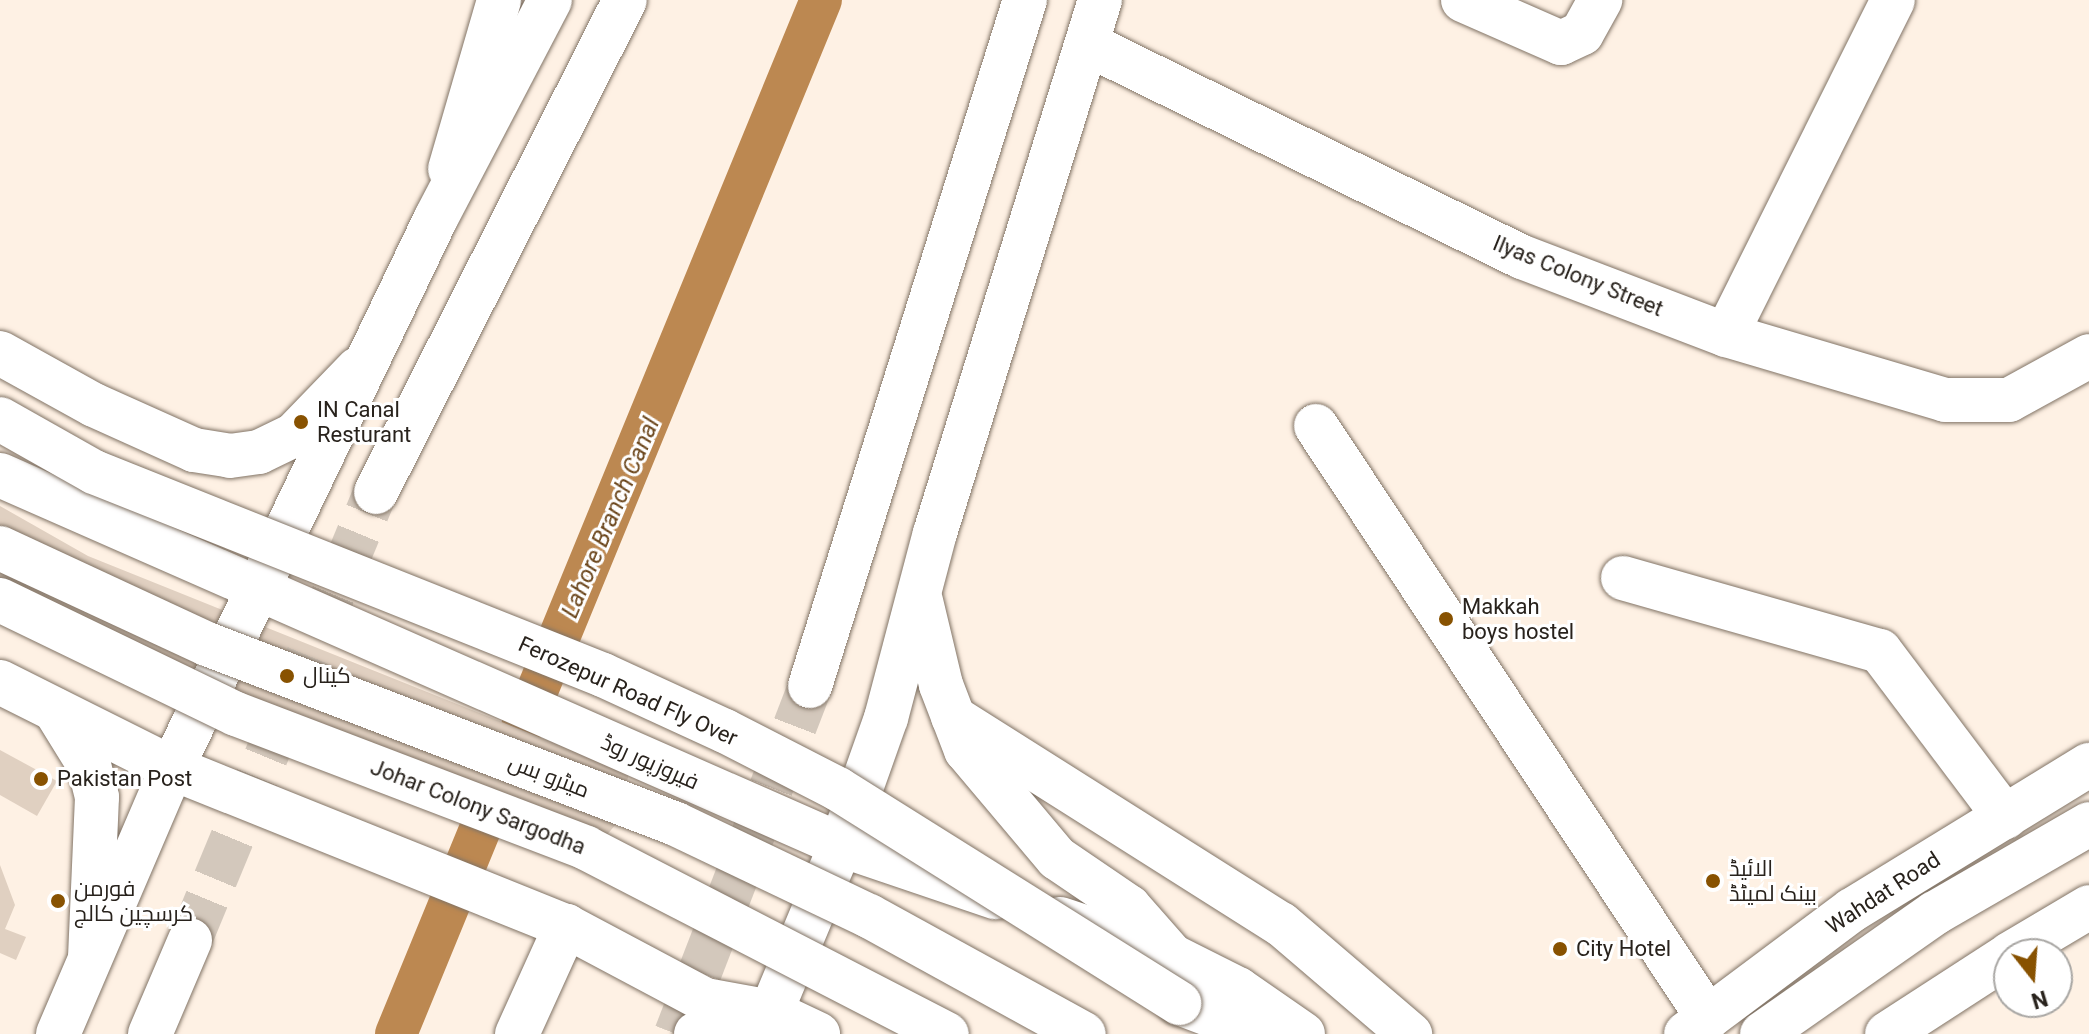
<!DOCTYPE html>
<meta charset="utf-8">
<style>
body{margin:0}
#map{position:relative;width:2089px;height:1034px;overflow:hidden;background:#fef1e4;font-family:Roboto,Cairo,sans-serif}
div>[style]{position:absolute}
.canal>*{height:42px;margin:-21px;padding:0 21px;transform-origin:21px;border-radius:21px;background:#bc8851}
.building>*{inset:0;background:#e0d0c1}
.highway-tunnel>*{height:44px;margin-top:-22px;transform-origin:0;background:repeating-linear-gradient(90deg,#d3c8bc 0 44px,transparent 0 66px)}
.roads{filter:drop-shadow(0 0 2px #817365) drop-shadow(0 0 2px #817365)}
.minor>*{height:44px;margin:-22px;padding:0 22px;transform-origin:22px;border-radius:22px;background:#fff}
.major>*{height:44px;margin:-22px;padding:0 22px;transform-origin:22px;border-radius:22px;background:#fff}
.highway>*{height:44px;margin:-22px;padding:0 22px;transform-origin:22px;border-radius:22px;background:#fff}
.bridges{filter:drop-shadow(0 0 2px #817365) drop-shadow(0 0 2px #817365)}
.minor-bridge>*{height:44px;margin:-22px;padding:0 22px;transform-origin:22px;border-radius:22px;background:#fff}
.major-bridge>*{height:44px;margin:-22px;padding:0 22px;transform-origin:22px;border-radius:22px;background:#fff}
.dots>*{width:22px;height:22px;translate:-50% -50%;box-sizing:border-box;border:4px solid #fff;border-radius:50%}
span{translate:-50% -50%;white-space:nowrap;text-align:center;line-height:1.15;-webkit-text-stroke:6px #fff;paint-order:stroke}
.street-label{font-size:22px;color:#28221c}
.poi-label{font-size:22px;color:#28221c}
.left{translate:0 -50%;text-align:left}
.water-label{font-size:24px;color:#6c471d;font-style:italic}
.north{position:absolute;left:1993px;top:938px;width:80px;height:80px;box-sizing:border-box;background:#fff;border:2px solid #a9a7a4;border-radius:50%;rotate:163deg;font-size:22px;font-weight:700;line-height:32px;text-align:center;color:#28221c}
.north::after{content:'';display:block;margin:auto;width:28px;height:36px;background:#885201;clip-path:polygon(50% 0,100% 100%,50% 72%,0 100%)}
</style>
<div id="map">
<div class="canal">
<i style="left:396px;top:1034px;width:1118px;rotate:-67.66deg"></i>
</div>
<div class="building">
<i style="clip-path:polygon(0 506px,88px 556px,629px 773px,617px 823px,599px 844px,288px 722px,0 582px)"></i>
<i style="clip-path:polygon(0 750px,57px 781px,37px 816px,0 795px)"></i>
<i style="clip-path:polygon(0 865px,15px 905px,5px 929px,26px 937px,16px 960px,0 953px)"></i>
</div>
<div class="highway-tunnel">
<i style="left:190px;top:940px;width:485px;rotate:-67.5deg"></i>
<i style="left:676px;top:1034px;width:373px;rotate:-68.9deg"></i>
</div>
<div class="roads">
<div class="minor">
<i style="left:1463px;top:0;width:107px;rotate:23.7deg"></i>
<i style="left:1561px;top:43px;width:23px;rotate:-25deg"></i>
<i style="left:1582px;top:33px;width:38px;rotate:-61deg"></i>
<i style="left:1087px;top:44px;width:484px;rotate:26.1deg"></i>
<i style="left:1522px;top:257px;width:218px;rotate:20.9deg"></i>
<i style="left:1726px;top:335px;width:228px;rotate:16.5deg"></i>
<i style="left:1945px;top:400px;width:64px"></i>
<i style="left:2009px;top:400px;width:91px;rotate:-28.8deg"></i>
<i style="left:450px;top:169px;width:176px;rotate:-73.8deg"></i>
<i style="left:1726px;top:335px;width:374px;rotate:-63.5deg"></i>
<i style="left:1316px;top:426px;width:710px;rotate:56.49deg"></i>
<i style="left:1623px;top:578px;width:267px;rotate:15.9deg"></i>
<i style="left:1880px;top:651px;width:208px;rotate:53deg"></i>
</div>
<div class="major">
<i style="left:0;top:353px;width:107px;rotate:29deg"></i>
<i style="left:94px;top:405px;width:110px;rotate:24.2deg"></i>
<i style="left:194px;top:450px;width:36px;rotate:9deg"></i>
<i style="left:230px;top:456px;width:29px;rotate:-8deg"></i>
<i style="left:259px;top:452px;width:39px;rotate:-26deg"></i>
<i style="left:294px;top:435px;width:92px;rotate:-45.9deg"></i>
<i style="left:0;top:475px;width:919px;rotate:23.75deg"></i>
<i style="left:841px;top:845px;width:163px;rotate:18.7deg"></i>
<i style="left:921px;top:601px;width:86px;rotate:76.6deg"></i>
<i style="left:941px;top:685px;width:70px;rotate:69deg"></i>
<i style="left:966px;top:750px;width:141px;rotate:49.9deg"></i>
<i style="left:1057px;top:858px;width:87px;rotate:34.2deg"></i>
<i style="left:1129px;top:907px;width:65px;rotate:48.7deg"></i>
<i style="left:0;top:682px;width:192px;rotate:26.6deg"></i>
<i style="left:172px;top:768px;width:424px;rotate:21.9deg"></i>
<i style="left:566px;top:926px;width:157px;rotate:28deg"></i>
<i style="left:705px;top:1000px;width:67px;rotate:10.3deg"></i>
<i style="left:771px;top:1012px;width:52px;rotate:25.1deg"></i>
<i style="left:55px;top:710px;width:65px;rotate:58.3deg"></i>
<i style="left:89px;top:765px;width:33px;rotate:76deg"></i>
<i style="left:97px;top:797px;width:160px;rotate:92.5deg"></i>
<i style="left:953px;top:717px;width:388px;rotate:32.3deg"></i>
<i style="left:1281px;top:924px;width:170px;rotate:40.5deg"></i>
<i style="left:1060px;top:919px;width:118px;rotate:18.3deg"></i>
<i style="left:1172px;top:956px;width:74px;rotate:26.6deg"></i>
<i style="left:1238px;top:989px;width:79px;rotate:34.7deg"></i>
<i style="left:2010px;top:954px;width:92px;rotate:-30.7deg"></i>
<i style="left:1179px;top:1003px;width:88px;rotate:20.7deg"></i>
<i style="left:1686px;top:1034px;width:207px;rotate:-36.8deg"></i>
<i style="left:1852px;top:910px;width:278px;rotate:-31.5deg"></i>
<i style="left:1762px;top:1034px;width:211px;rotate:-35deg"></i>
<i style="left:1935px;top:913px;width:178px;rotate:-30deg"></i>
<i style="left:1887px;top:1034px;width:145px;rotate:-32.9deg"></i>
</div>
<div class="highway">
<i style="left:376px;top:492px;width:551px;rotate:-63.16deg"></i>
<i style="left:810px;top:686px;width:719px;rotate:-72.6deg"></i>
<i style="left:58px;top:1034px;width:289px;rotate:-66.8deg"></i>
<i style="left:172px;top:768px;width:610px;rotate:-64.36deg"></i>
<i style="left:436px;top:218px;width:246px;rotate:-62.4deg"></i>
<i style="left:150px;top:1034px;width:102px;rotate:-66.9deg"></i>
<i style="left:517px;top:1034px;width:119px;rotate:-65.6deg"></i>
<i style="left:696px;top:1034px;width:78px;rotate:-16.3deg"></i>
<i style="left:771px;top:1012px;width:181px;rotate:-67.3deg"></i>
<i style="left:841px;top:845px;width:135px;rotate:-70.5deg"></i>
<i style="left:886px;top:718px;width:191px;rotate:-75.2deg"></i>
<i style="left:935px;top:533px;width:558px;rotate:-72.8deg"></i>
</div>
</div>
<div class="bridges">
<div class="minor-bridge">
<i style="left:0;top:548px;width:228px;rotate:24.9deg"></i>
<i style="left:207px;top:644px;width:502px;rotate:21deg"></i>
<i style="left:676px;top:824px;width:214px;rotate:25.5deg"></i>
<i style="left:869px;top:916px;width:245px;rotate:28.8deg"></i>
</div>
<div class="major-bridge">
<i style="left:0;top:419px;width:108px;rotate:29.4deg"></i>
<i style="left:94px;top:472px;width:548px;rotate:21.74deg"></i>
<i style="left:603px;top:675px;width:134px;rotate:24.7deg"></i>
<i style="left:725px;top:731px;width:127px;rotate:27.2deg"></i>
<i style="left:838px;top:789px;width:403px;rotate:32.1deg"></i>
<i style="left:0;top:600px;width:262px;rotate:25.8deg"></i>
<i style="left:236px;top:714px;width:375px;rotate:20.9deg"></i>
<i style="left:586px;top:848px;width:406px;rotate:27.3deg"></i>
</div>
</div>
<div class="dots">
<i style="left:301px;top:422px;background:#885201"></i>
<i style="left:1446px;top:619px;background:#885201"></i>
<i style="left:287px;top:676px;background:#885201"></i>
<i style="left:41px;top:779px;background:#885201"></i>
<i style="left:1713px;top:881px;background:#885201"></i>
<i style="left:58px;top:901px;background:#885201"></i>
<i style="left:1560px;top:949px;background:#885201"></i>
</div>
<div class="street-label">
<span style="left:1578px;top:276px;rotate:22deg">Ilyas Colony Street</span>
<span style="left:628px;top:691px;rotate:24deg">Ferozepur Road Fly Over</span>
<span style="left:650px;top:762px;rotate:24deg">فیروزپور روڈ</span>
<span style="left:549px;top:776px;rotate:21deg">میٹرو بس</span>
<span style="left:478px;top:807px;rotate:21deg">Johar Colony Sargodha</span>
<span style="left:1883px;top:893px;rotate:-33deg">Wahdat Road</span>
</div>
<div class="poi-label">
<span class="left" style="left:317px;top:422px">IN Canal<br>Resturant</span>
<span class="left" style="left:1462px;top:619px">Makkah<br>boys hostel</span>
<span class="left" style="left:303px;top:676px">کینال</span>
<span class="left" style="left:57px;top:779px">Pakistan Post</span>
<span class="left" style="left:1729px;top:881px">الائیڈ<br>بینک لمیٹڈ</span>
<span class="left" style="left:74px;top:901px">فورمن<br>کرسچین کالج</span>
<span class="left" style="left:1576px;top:949px">City Hotel</span>
</div>
<div class="water-label">
<span style="left:611px;top:518px;rotate:-67deg">Lahore Branch Canal</span>
</div>
<div class="north">N</div>
</div>
